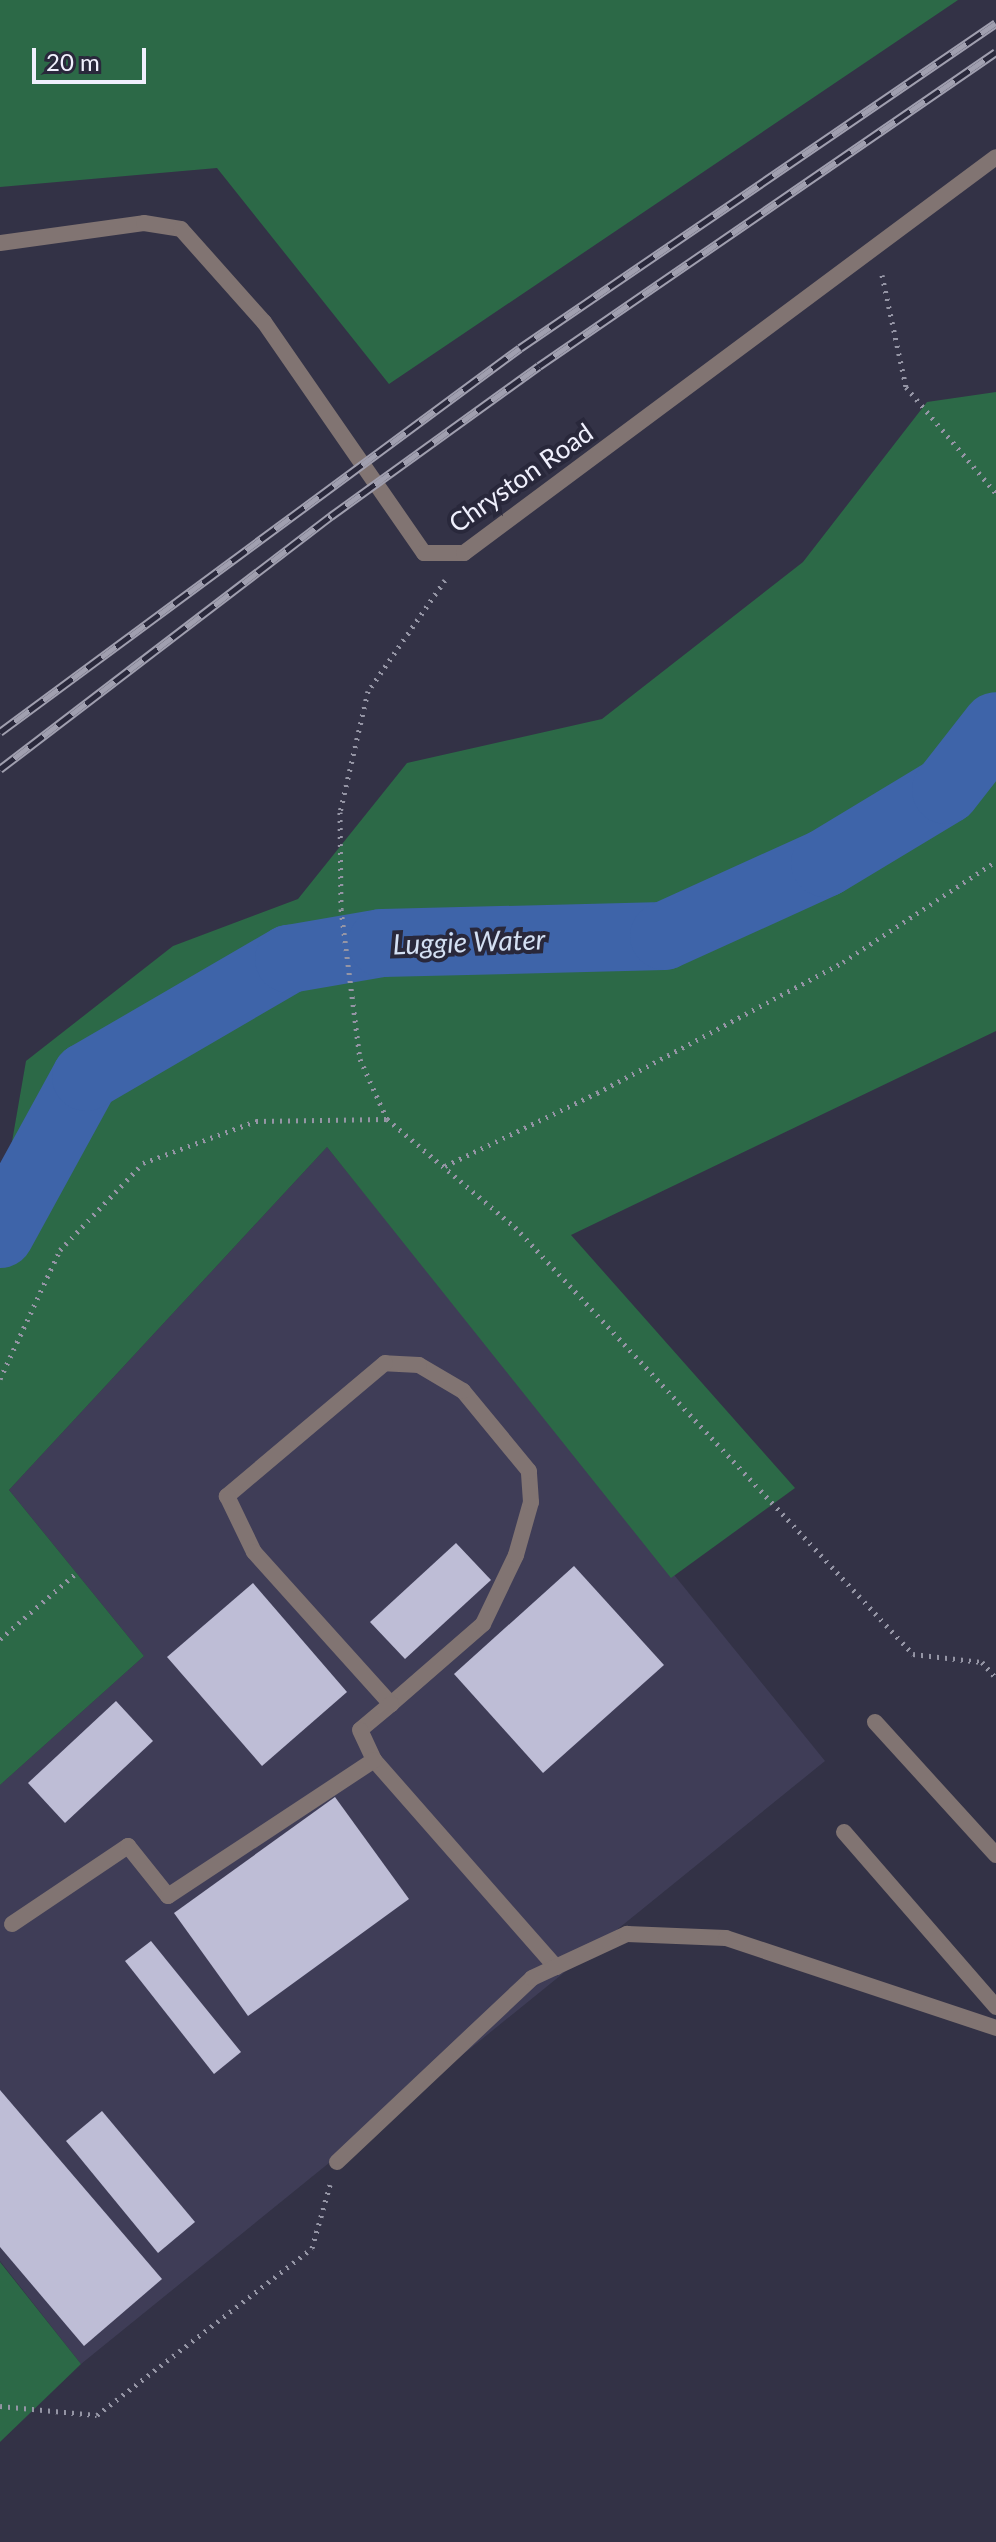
<!DOCTYPE html>
<style>
body{margin:0}
#map{position:relative;width:996px;height:2542px;overflow:hidden;background:#333246;font-family:Lato,sans-serif}
div>[style]{position:absolute}
.built>*{inset:0;background:#3f3d57}
.green>*{inset:0;background:#2c6947}
.river>*{height:68px;margin:-34px;padding:0 34px;transform-origin:34px;border-radius:34px;background:#3e64a9}
.building>*{inset:0;background:#bebdd6}
.path>*{height:5px;margin-top:-2.5px;transform-origin:0;background:repeating-linear-gradient(90deg,#9595a5 0 2px,transparent 0 8px)}
.service>*{height:16px;margin:-8px;padding:0 8px;transform-origin:8px;border-radius:8px;background:#817472}
.minor>*{height:16px;margin:-8px;padding:0 8px;transform-origin:8px;border-radius:8px;background:#817472}
.rail>*{height:9px;margin-top:-4.5px;transform-origin:0;background:repeating-linear-gradient(90deg,#29283b 0 18px,#a09faf 0 36px);box-sizing:border-box;border-block:2px solid #a09faf}
span{translate:-50% -50%;white-space:nowrap;text-align:center;line-height:1.15;-webkit-text-stroke:8px #29283b;paint-order:stroke}
.street-label{font-size:26px;color:#f0f0fd}
.water-label{font-size:28px;color:#d4e0f3;font-style:italic}
.scale{position:absolute;left:32px;top:48px;width:114px;height:36px;box-sizing:border-box;border:4px solid #f0f0fd;border-top:0;padding-left:10px;font-size:24px;line-height:28px;white-space:nowrap;color:#f0f0fd;-webkit-text-stroke:6px #29283b;paint-order:stroke}
</style>
<div id="map">
<div class="built">
<i style="clip-path:polygon(327px 1147px,825px 1761px,81px 2364px,0 2261px,0 1785px,144px 1656px,9px 1490px)"></i>
</div>
<div class="green">
<i style="clip-path:polygon(0 0,958px 0,389px 384px,217px 168px,0 187px)"></i>
<i style="clip-path:polygon(996px 392px,996px 1031px,571px 1235px,795px 1488px,671px 1578px,327px 1147px,9px 1490px,144px 1656px,0 1785px,0 1211px,26px 1061px,173px 946px,298px 899px,407px 763px,602px 719px,803px 562px,927px 402px)"></i>
<i style="clip-path:polygon(0 2262px,81px 2364px,0 2442px)"></i>
</div>
<div class="river">
<i style="left:0;top:1234px;width:179px;rotate:-61.3deg"></i>
<i style="left:86px;top:1077px;width:235px;rotate:-30.2deg"></i>
<i style="left:289px;top:959px;width:94px;rotate:-9.8deg"></i>
<i style="left:382px;top:943px;width:282px;rotate:-1.4deg"></i>
<i style="left:664px;top:936px;width:177px;rotate:-24.4deg"></i>
<i style="left:825px;top:863px;width:141px;rotate:-31.1deg"></i>
<i style="left:946px;top:790px;width:81px;rotate:-52deg"></i>
</div>
<div class="building">
<i style="clip-path:polygon(456px 1543px,491px 1580px,405px 1659px,370px 1622px)"></i>
<i style="clip-path:polygon(574px 1566px,664px 1665px,543px 1773px,454px 1674px)"></i>
<i style="clip-path:polygon(253px 1583px,347px 1692px,262px 1766px,167px 1657px)"></i>
<i style="clip-path:polygon(116px 1701px,153px 1741px,65px 1823px,28px 1783px)"></i>
<i style="clip-path:polygon(335px 1797px,409px 1899px,248px 2016px,174px 1913px)"></i>
<i style="clip-path:polygon(151px 1941px,241px 2052px,214px 2074px,125px 1961px)"></i>
<i style="clip-path:polygon(0 2090px,162px 2279px,84px 2346px,0 2247px)"></i>
<i style="clip-path:polygon(102px 2111px,195px 2222px,158px 2253px,66px 2141px)"></i>
</div>
<div class="path">
<i style="left:882px;top:275px;width:115px;rotate:77.9deg"></i>
<i style="left:906px;top:387px;width:139px;rotate:49.7deg"></i>
<i style="left:445px;top:580px;width:135px;rotate:124.7deg"></i>
<i style="left:368px;top:691px;width:124px;rotate:103deg"></i>
<i style="left:340px;top:812px;width:97px;rotate:89.4deg"></i>
<i style="left:341px;top:909px;width:151px;rotate:82.8deg"></i>
<i style="left:360px;top:1059px;width:66px;rotate:65.8deg"></i>
<i style="left:387px;top:1119px;width:167px;rotate:40.2deg"></i>
<i style="left:515px;top:1227px;width:584px;rotate:47.01deg"></i>
<i style="left:913px;top:1654px;width:69px;rotate:6.6deg"></i>
<i style="left:982px;top:1662px;width:21px;rotate:49deg"></i>
<i style="left:445px;top:1166px;width:169px;rotate:-25.7deg"></i>
<i style="left:597px;top:1093px;width:279px;rotate:-28deg"></i>
<i style="left:843px;top:962px;width:183px;rotate:-33.4deg"></i>
<i style="left:0;top:1379px;width:142px;rotate:-65.1deg"></i>
<i style="left:60px;top:1250px;width:120px;rotate:-46.3deg"></i>
<i style="left:143px;top:1163px;width:121px;rotate:-20.4deg"></i>
<i style="left:256px;top:1121px;width:131px;rotate:-0.9deg"></i>
<i style="left:0;top:1639px;width:98px;rotate:-40.9deg"></i>
<i style="left:0;top:2406px;width:97px;rotate:5.3deg"></i>
<i style="left:97px;top:2415px;width:272px;rotate:-37.8deg"></i>
<i style="left:312px;top:2248px;width:66px;rotate:-74.1deg"></i>
</div>
<div class="service">
<i style="left:391px;top:1704px;width:122px;rotate:-41deg"></i>
<i style="left:483px;top:1624px;width:76px;rotate:-64.4deg"></i>
<i style="left:516px;top:1555px;width:55px;rotate:-74.2deg"></i>
<i style="left:531px;top:1502px;width:31px;rotate:-94deg"></i>
<i style="left:529px;top:1471px;width:104px;rotate:-129.5deg"></i>
<i style="left:463px;top:1391px;width:51px;rotate:-149.4deg"></i>
<i style="left:419px;top:1365px;width:34px;rotate:-177deg"></i>
<i style="left:385px;top:1363px;width:207px;rotate:139.9deg"></i>
<i style="left:227px;top:1496px;width:62px;rotate:64.3deg"></i>
<i style="left:254px;top:1552px;width:205px;rotate:48deg"></i>
<i style="left:391px;top:1704px;width:40px;rotate:140deg"></i>
<i style="left:360px;top:1730px;width:33px;rotate:65deg"></i>
<i style="left:374px;top:1760px;width:276px;rotate:48.7deg"></i>
<i style="left:875px;top:1722px;width:180px;rotate:47.7deg"></i>
<i style="left:844px;top:1832px;width:232px;rotate:49deg"></i>
<i style="left:12px;top:1924px;width:140px;rotate:-33.9deg"></i>
<i style="left:128px;top:1846px;width:64px;rotate:51.3deg"></i>
<i style="left:168px;top:1896px;width:247px;rotate:-33.4deg"></i>
<i style="left:337px;top:2162px;width:268px;rotate:-43.3deg"></i>
<i style="left:532px;top:1978px;width:105px;rotate:-24.9deg"></i>
<i style="left:627px;top:1934px;width:99px;rotate:2.3deg"></i>
<i style="left:726px;top:1938px;width:285px;rotate:18.4deg"></i>
</div>
<div class="minor">
<i style="left:0;top:243px;width:145px;rotate:-7.9deg"></i>
<i style="left:144px;top:223px;width:37px;rotate:9deg"></i>
<i style="left:181px;top:229px;width:125px;rotate:48.3deg"></i>
<i style="left:264px;top:322px;width:281px;rotate:55.3deg"></i>
<i style="left:424px;top:553px;width:40px"></i>
<i style="left:464px;top:553px;width:663px;rotate:-36.66deg"></i>
</div>
<div class="rail">
<i style="left:0;top:732px;width:646px;rotate:-36.44deg"></i>
<i style="left:520px;top:348px;width:576px;rotate:-34.32deg"></i>
<i style="left:0;top:769px;width:417px;rotate:-37.4deg"></i>
<i style="left:331px;top:516px;width:256px;rotate:-35.8deg"></i>
<i style="left:539px;top:366px;width:554px;rotate:-34.49deg"></i>
</div>
<div class="street-label">
<span style="left:521px;top:478px;rotate:-35deg">Chryston Road</span>
</div>
<div class="water-label">
<span style="left:469px;top:941px;rotate:-2deg">Luggie Water</span>
</div>
<div class="scale">20 m</div>
</div>
